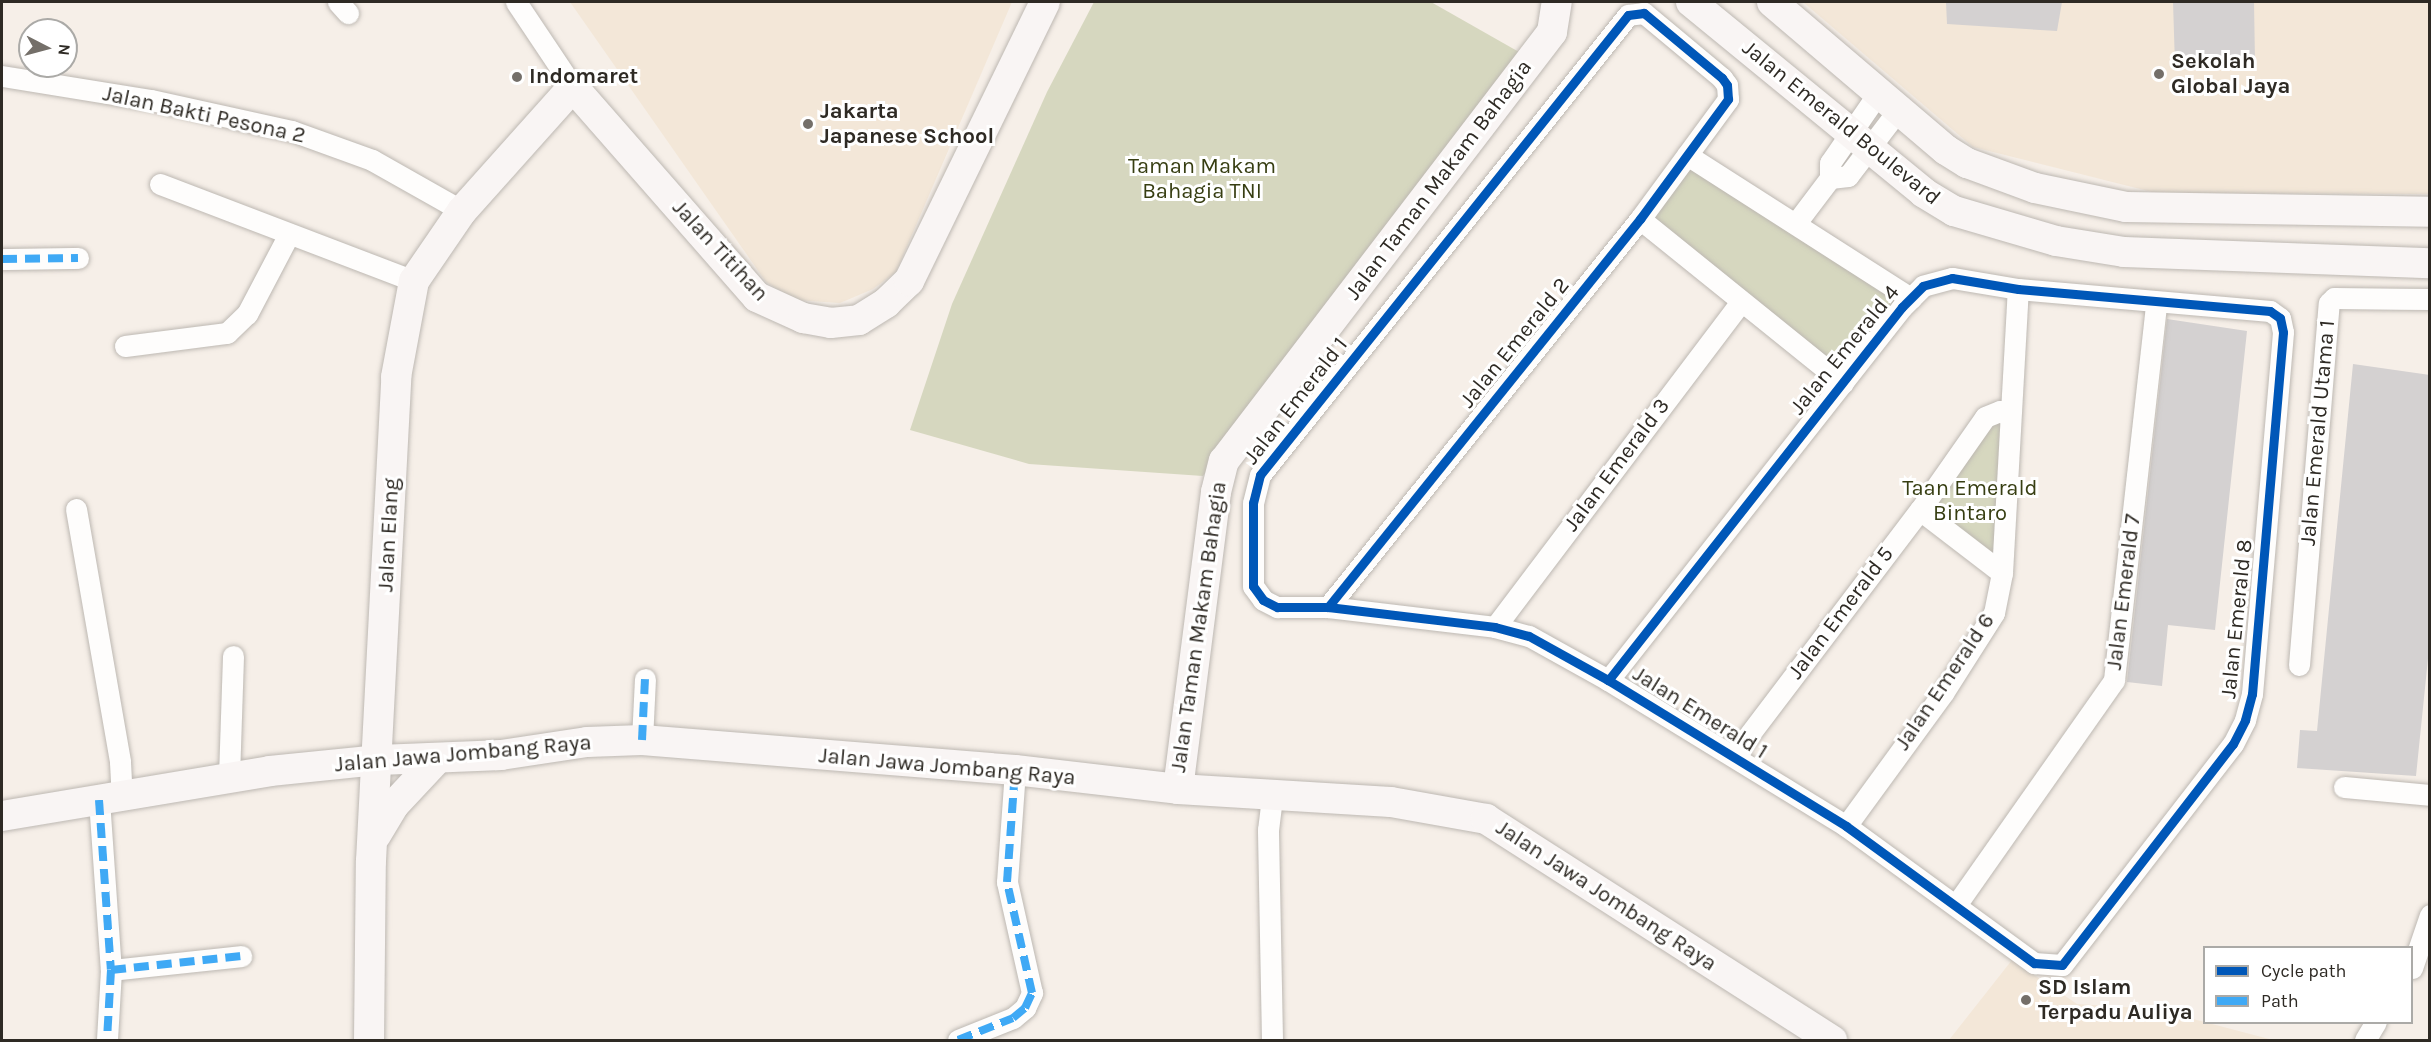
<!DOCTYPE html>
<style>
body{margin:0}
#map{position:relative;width:2431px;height:1042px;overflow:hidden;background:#f6efe8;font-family:Karla,sans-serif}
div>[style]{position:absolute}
.built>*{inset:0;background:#f3e7d8}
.green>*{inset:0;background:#d6d7bf}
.building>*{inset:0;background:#d4d1d1}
.roads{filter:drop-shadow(0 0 2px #bdb8b2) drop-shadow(0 0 2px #bdb8b2)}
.street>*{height:21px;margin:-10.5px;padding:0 10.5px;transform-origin:10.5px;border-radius:10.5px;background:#fefdfc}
.secondary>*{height:30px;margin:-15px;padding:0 15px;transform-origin:15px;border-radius:15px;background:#f9f5f4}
.quiet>*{height:8px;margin-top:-4px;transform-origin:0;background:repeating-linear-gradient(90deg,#3fa9f5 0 15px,transparent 0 23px)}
.cycleway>*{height:9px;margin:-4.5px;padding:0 4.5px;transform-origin:4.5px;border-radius:4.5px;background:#0057b8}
.dots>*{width:16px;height:16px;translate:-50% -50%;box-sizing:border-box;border:3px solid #fff;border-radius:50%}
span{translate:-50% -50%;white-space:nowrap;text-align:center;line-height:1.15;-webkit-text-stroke:6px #fff;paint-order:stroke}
.poi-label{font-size:22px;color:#2e2a24;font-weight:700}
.left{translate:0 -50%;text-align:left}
.street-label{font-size:22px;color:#2e2a24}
.park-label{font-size:22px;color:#373e12}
.frame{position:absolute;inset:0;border:3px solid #2e2a24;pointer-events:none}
.legend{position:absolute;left:2203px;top:946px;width:210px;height:78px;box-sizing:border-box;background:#fff;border:2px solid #abaaa7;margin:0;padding:8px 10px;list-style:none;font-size:18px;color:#2e2a24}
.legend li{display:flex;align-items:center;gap:12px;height:30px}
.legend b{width:30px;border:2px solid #abaaa7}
.north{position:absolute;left:18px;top:18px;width:60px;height:60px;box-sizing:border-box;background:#fff;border:2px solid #abaaa7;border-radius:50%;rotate:96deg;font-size:16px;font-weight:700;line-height:24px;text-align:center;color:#2e2a24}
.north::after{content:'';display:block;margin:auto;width:21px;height:27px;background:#746f69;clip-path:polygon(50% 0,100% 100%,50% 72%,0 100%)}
</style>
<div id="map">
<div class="built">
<i style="clip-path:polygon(570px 2px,1012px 2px,896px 272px,873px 289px,840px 303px,795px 300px,766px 282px)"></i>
<i style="clip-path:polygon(1803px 2px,2429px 2px,2429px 194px,2156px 193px,1973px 147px)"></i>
<i style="clip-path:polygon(2012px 960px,2077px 1004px,2155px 1009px,2273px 1040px,1949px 1040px)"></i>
</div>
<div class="green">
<i style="clip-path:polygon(1094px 2px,1431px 2px,1519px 52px,1203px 476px,1029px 464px,910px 430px,952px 304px,1047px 92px)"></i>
<i style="clip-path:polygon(1687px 155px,1911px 298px,1843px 383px,1640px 219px)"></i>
<i style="clip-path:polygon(2008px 415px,2002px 573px,1920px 510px,1985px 417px)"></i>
</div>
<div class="building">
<i style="clip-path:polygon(1946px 2px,2062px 2px,2057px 31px,1947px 24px)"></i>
<i style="clip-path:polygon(2173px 2px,2254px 2px,2255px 62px,2175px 65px)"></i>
<i style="clip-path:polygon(2167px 319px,2247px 331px,2215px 630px,2168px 625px,2162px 686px,2127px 682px)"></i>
<i style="clip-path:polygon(2353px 364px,2430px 375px,2430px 639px,2416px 776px,2297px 768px,2300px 730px,2317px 731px)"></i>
</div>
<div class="roads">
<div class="street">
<i style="left:338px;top:2px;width:15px;rotate:48deg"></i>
<i style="left:516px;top:2px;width:102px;rotate:56.2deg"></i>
<i style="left:2px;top:76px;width:151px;rotate:9.2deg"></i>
<i style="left:151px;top:100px;width:144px;rotate:12.4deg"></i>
<i style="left:292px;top:131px;width:85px;rotate:19.9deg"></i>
<i style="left:372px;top:160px;width:103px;rotate:29.5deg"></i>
<i style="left:1687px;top:155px;width:266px;rotate:32.6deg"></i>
<i style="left:1830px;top:178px;width:18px;rotate:-6deg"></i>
<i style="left:1848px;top:176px;width:84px;rotate:-52.7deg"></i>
<i style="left:160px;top:184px;width:272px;rotate:20.9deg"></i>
<i style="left:1640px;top:219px;width:261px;rotate:38.9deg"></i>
<i style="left:1796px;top:223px;width:56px;rotate:-52.9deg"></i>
<i style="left:1830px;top:178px;width:15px;rotate:-90deg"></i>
<i style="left:1830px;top:163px;width:86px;rotate:-55.4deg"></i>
<i style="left:2px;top:259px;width:76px;rotate:-0.8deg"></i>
<i style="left:125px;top:346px;width:103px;rotate:-7.3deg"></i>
<i style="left:227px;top:333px;width:28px;rotate:-44deg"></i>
<i style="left:247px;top:314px;width:90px;rotate:-62.3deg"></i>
<i style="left:76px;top:509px;width:257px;rotate:80.1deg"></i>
<i style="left:120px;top:762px;width:34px;rotate:87deg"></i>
<i style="left:1920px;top:510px;width:103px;rotate:37.5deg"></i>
<i style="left:1328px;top:607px;width:498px;rotate:-51.2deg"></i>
<i style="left:1640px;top:219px;width:149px;rotate:-53.7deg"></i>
<i style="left:1728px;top:99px;width:14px;rotate:-94deg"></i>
<i style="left:1727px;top:85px;width:9px;rotate:-126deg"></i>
<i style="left:1722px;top:78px;width:102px;rotate:-140.2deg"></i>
<i style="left:1644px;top:13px;width:16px;rotate:173deg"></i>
<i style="left:1628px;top:15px;width:589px;rotate:128.66deg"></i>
<i style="left:1260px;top:475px;width:29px;rotate:104deg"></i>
<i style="left:1253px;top:503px;width:83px;rotate:90deg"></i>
<i style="left:1253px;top:586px;width:17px;rotate:54deg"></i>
<i style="left:1263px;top:600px;width:16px;rotate:27deg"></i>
<i style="left:1277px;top:607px;width:51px"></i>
<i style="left:1328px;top:607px;width:168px;rotate:6.8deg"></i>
<i style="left:1495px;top:627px;width:35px;rotate:15deg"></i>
<i style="left:1529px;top:636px;width:90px;rotate:29.1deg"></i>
<i style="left:1608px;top:680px;width:279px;rotate:31.5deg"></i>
<i style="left:1846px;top:826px;width:233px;rotate:36.1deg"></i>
<i style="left:2034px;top:963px;width:28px;rotate:4deg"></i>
<i style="left:2062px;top:965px;width:279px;rotate:-52.3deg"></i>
<i style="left:2233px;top:744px;width:27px;rotate:-63deg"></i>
<i style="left:2245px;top:720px;width:27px;rotate:-75deg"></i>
<i style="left:2252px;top:694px;width:363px;rotate:-85.1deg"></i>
<i style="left:2283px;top:332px;width:14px;rotate:-102deg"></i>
<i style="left:2280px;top:318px;width:12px;rotate:-145deg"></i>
<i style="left:2270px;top:311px;width:253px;rotate:-175deg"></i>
<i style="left:2018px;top:289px;width:67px;rotate:-170.5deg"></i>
<i style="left:1952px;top:278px;width:30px;rotate:165deg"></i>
<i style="left:1923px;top:286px;width:30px;rotate:135deg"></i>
<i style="left:1902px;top:307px;width:475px;rotate:128.2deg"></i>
<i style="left:1495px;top:627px;width:406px;rotate:-52.9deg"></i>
<i style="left:2299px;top:665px;width:363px;rotate:-85.3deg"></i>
<i style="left:2329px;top:303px;width:7px;rotate:-45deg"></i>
<i style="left:2334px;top:298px;width:96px;rotate:0.6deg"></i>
<i style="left:642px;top:740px;width:61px;rotate:-87.2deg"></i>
<i style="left:1733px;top:756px;width:309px;rotate:-52.8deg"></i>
<i style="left:1920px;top:510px;width:113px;rotate:-55deg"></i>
<i style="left:1985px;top:417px;width:16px;rotate:-22deg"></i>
<i style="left:2000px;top:411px;width:9px;rotate:27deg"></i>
<i style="left:229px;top:777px;width:121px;rotate:-88.1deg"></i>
<i style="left:2344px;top:787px;width:86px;rotate:5.3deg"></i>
<i style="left:99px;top:800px;width:170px;rotate:86deg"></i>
<i style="left:111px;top:970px;width:70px;rotate:93.3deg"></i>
<i style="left:1846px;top:826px;width:165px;rotate:-53.9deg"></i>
<i style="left:1943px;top:693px;width:95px;rotate:-57.5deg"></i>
<i style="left:1994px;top:613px;width:41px;rotate:-78.7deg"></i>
<i style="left:2002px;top:573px;width:284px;rotate:-86.8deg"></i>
<i style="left:1956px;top:905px;width:275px;rotate:-54.9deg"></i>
<i style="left:2114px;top:680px;width:379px;rotate:-83.6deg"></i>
<i style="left:2412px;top:968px;width:56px;rotate:-71.2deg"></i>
<i style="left:111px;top:970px;width:131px;rotate:-6.1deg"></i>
<i style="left:958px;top:1040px;width:59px;rotate:-21.8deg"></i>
<i style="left:1013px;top:1018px;width:16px;rotate:-40deg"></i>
<i style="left:1025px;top:1008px;width:17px;rotate:-65deg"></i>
<i style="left:1032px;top:993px;width:114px;rotate:-102.7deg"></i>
<i style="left:1007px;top:882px;width:112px;rotate:-85.9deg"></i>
<i style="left:1272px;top:1040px;width:210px;rotate:-91.1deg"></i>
<i style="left:1268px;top:830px;width:35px;rotate:-83deg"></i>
<i style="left:2365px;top:1040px;width:21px;rotate:-59deg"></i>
</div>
<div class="secondary">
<i style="left:1691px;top:2px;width:301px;rotate:39.3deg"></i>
<i style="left:1924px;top:193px;width:35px;rotate:31deg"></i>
<i style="left:1954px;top:211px;width:106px;rotate:16.4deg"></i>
<i style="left:2056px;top:241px;width:69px;rotate:9.2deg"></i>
<i style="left:2124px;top:252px;width:306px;rotate:2.1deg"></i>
<i style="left:1772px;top:2px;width:228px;rotate:40.4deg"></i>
<i style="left:1946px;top:150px;width:25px;rotate:32deg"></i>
<i style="left:1967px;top:163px;width:72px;rotate:20.2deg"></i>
<i style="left:2035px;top:188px;width:93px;rotate:11.8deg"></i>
<i style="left:2126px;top:207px;width:304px;rotate:0.9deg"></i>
<i style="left:1178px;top:789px;width:299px;rotate:-82.7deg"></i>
<i style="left:1216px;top:492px;width:32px;rotate:-76deg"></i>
<i style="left:1224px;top:461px;width:540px;rotate:-52.6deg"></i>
<i style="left:1552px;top:32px;width:30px;rotate:-81deg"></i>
<i style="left:2px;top:816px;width:272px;rotate:-9.5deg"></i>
<i style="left:270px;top:771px;width:110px;rotate:-5.8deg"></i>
<i style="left:379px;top:760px;width:122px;rotate:-2.3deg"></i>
<i style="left:501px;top:755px;width:87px;rotate:-8.6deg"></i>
<i style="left:587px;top:742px;width:55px;rotate:-2.1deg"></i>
<i style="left:642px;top:740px;width:374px;rotate:4.6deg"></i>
<i style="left:1015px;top:770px;width:164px;rotate:6.6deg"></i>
<i style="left:1178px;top:789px;width:213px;rotate:3.5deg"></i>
<i style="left:1391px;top:802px;width:97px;rotate:10.1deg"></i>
<i style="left:1486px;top:819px;width:411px;rotate:32.6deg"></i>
<i style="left:376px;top:835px;width:35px;rotate:-59deg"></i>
<i style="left:394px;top:805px;width:63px;rotate:-46.9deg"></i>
<i style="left:369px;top:1040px;width:179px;rotate:-89.4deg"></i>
<i style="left:371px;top:861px;width:485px;rotate:-87deg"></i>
<i style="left:396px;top:377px;width:98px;rotate:-79.4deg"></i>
<i style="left:414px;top:281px;width:85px;rotate:-55.6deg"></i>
<i style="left:462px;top:211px;width:166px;rotate:-48.2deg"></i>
<i style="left:573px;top:87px;width:279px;rotate:48.8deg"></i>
<i style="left:757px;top:297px;width:51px;rotate:24.5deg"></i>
<i style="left:803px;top:318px;width:28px;rotate:10deg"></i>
<i style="left:831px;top:323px;width:28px;rotate:-6deg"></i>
<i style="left:859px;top:320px;width:32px;rotate:-32deg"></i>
<i style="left:886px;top:303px;width:32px;rotate:-44deg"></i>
<i style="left:909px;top:281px;width:310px;rotate:-64deg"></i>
</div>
</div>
<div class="quiet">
<i style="left:2px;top:259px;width:76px;rotate:-0.8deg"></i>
<i style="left:642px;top:740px;width:61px;rotate:-87.2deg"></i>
<i style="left:99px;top:800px;width:170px;rotate:86deg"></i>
<i style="left:111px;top:970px;width:70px;rotate:93.3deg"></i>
<i style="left:111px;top:970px;width:131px;rotate:-6.1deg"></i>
<i style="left:958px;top:1040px;width:59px;rotate:-21.8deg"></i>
<i style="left:1013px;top:1018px;width:16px;rotate:-40deg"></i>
<i style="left:1025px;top:1008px;width:17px;rotate:-65deg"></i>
<i style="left:1032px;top:993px;width:114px;rotate:-102.7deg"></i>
<i style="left:1007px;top:882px;width:112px;rotate:-85.9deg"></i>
</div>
<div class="cycleway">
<i style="left:1328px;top:607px;width:498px;rotate:-51.2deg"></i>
<i style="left:1640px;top:219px;width:149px;rotate:-53.7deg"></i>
<i style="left:1728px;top:99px;width:14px;rotate:-94deg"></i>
<i style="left:1727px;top:85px;width:9px;rotate:-126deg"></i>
<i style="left:1722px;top:78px;width:102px;rotate:-140.2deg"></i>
<i style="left:1644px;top:13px;width:16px;rotate:173deg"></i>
<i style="left:1628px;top:15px;width:589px;rotate:128.66deg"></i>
<i style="left:1260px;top:475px;width:29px;rotate:104deg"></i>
<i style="left:1253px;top:503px;width:83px;rotate:90deg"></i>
<i style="left:1253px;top:586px;width:17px;rotate:54deg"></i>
<i style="left:1263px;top:600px;width:16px;rotate:27deg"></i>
<i style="left:1277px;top:607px;width:51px"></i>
<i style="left:1328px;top:607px;width:168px;rotate:6.8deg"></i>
<i style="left:1495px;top:627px;width:35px;rotate:15deg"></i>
<i style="left:1529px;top:636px;width:90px;rotate:29.1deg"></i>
<i style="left:1608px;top:680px;width:279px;rotate:31.5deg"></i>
<i style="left:1846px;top:826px;width:233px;rotate:36.1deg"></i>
<i style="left:2034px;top:963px;width:28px;rotate:4deg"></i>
<i style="left:2062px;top:965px;width:279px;rotate:-52.3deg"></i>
<i style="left:2233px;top:744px;width:27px;rotate:-63deg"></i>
<i style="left:2245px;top:720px;width:27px;rotate:-75deg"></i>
<i style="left:2252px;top:694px;width:363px;rotate:-85.1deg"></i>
<i style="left:2283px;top:332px;width:14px;rotate:-102deg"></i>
<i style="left:2280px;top:318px;width:12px;rotate:-145deg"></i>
<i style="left:2270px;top:311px;width:253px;rotate:-175deg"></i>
<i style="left:2018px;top:289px;width:67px;rotate:-170.5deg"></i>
<i style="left:1952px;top:278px;width:30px;rotate:165deg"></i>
<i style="left:1923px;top:286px;width:30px;rotate:135deg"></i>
<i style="left:1902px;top:307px;width:475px;rotate:128.2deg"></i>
</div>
<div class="dots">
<i style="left:2159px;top:74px;background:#746f69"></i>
<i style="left:517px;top:77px;background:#746f69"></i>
<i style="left:808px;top:124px;background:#746f69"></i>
<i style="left:2026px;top:1000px;background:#746f69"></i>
</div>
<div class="poi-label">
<span class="left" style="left:2171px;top:74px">Sekolah<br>Global Jaya</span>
<span class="left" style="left:529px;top:77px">Indomaret</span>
<span class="left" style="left:820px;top:124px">Jakarta<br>Japanese School</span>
<span class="left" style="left:2038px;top:1000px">SD Islam<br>Terpadu Auliya</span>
</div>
<div class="street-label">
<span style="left:204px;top:115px;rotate:12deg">Jalan Bakti Pesona 2</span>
<span style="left:1841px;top:123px;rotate:39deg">Jalan Emerald Boulevard</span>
<span style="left:1439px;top:180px;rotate:-53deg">Jalan Taman Makam Bahagia</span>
<span style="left:720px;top:251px;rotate:47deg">Jalan Titihan</span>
<span style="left:1515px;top:343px;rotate:-51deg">Jalan Emerald 2</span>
<span style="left:1845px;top:350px;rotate:-51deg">Jalan Emerald 4</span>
<span style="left:1296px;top:401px;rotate:-52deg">Jalan Emerald 1</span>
<span style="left:2318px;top:433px;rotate:-85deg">Jalan Emerald Utama 1</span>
<span style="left:1617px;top:465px;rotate:-53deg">Jalan Emerald 3</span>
<span style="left:389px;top:535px;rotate:-87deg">Jalan Elang</span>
<span style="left:2124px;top:592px;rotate:-83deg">Jalan Emerald 7</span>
<span style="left:1841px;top:613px;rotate:-53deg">Jalan Emerald 5</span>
<span style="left:2237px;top:619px;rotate:-84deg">Jalan Emerald 8</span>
<span style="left:1199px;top:627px;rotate:-82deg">Jalan Taman Makam Bahagia</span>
<span style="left:1945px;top:682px;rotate:-56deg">Jalan Emerald 6</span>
<span style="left:1700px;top:713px;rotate:32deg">Jalan Emerald 1</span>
<span style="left:463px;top:754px;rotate:-5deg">Jalan Jawa Jombang Raya</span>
<span style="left:947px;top:767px;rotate:5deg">Jalan Jawa Jombang Raya</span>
<span style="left:1606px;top:896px;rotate:33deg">Jalan Jawa Jombang Raya</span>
</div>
<div class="park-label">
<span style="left:1202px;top:179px">Taman Makam<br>Bahagia TNI</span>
<span style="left:1970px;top:501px">Taan Emerald<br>Bintaro</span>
</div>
<div class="frame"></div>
<ul class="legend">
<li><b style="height:8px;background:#0057b8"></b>Cycle path</li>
<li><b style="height:8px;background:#3fa9f5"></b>Path</li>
</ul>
<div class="north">N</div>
</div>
